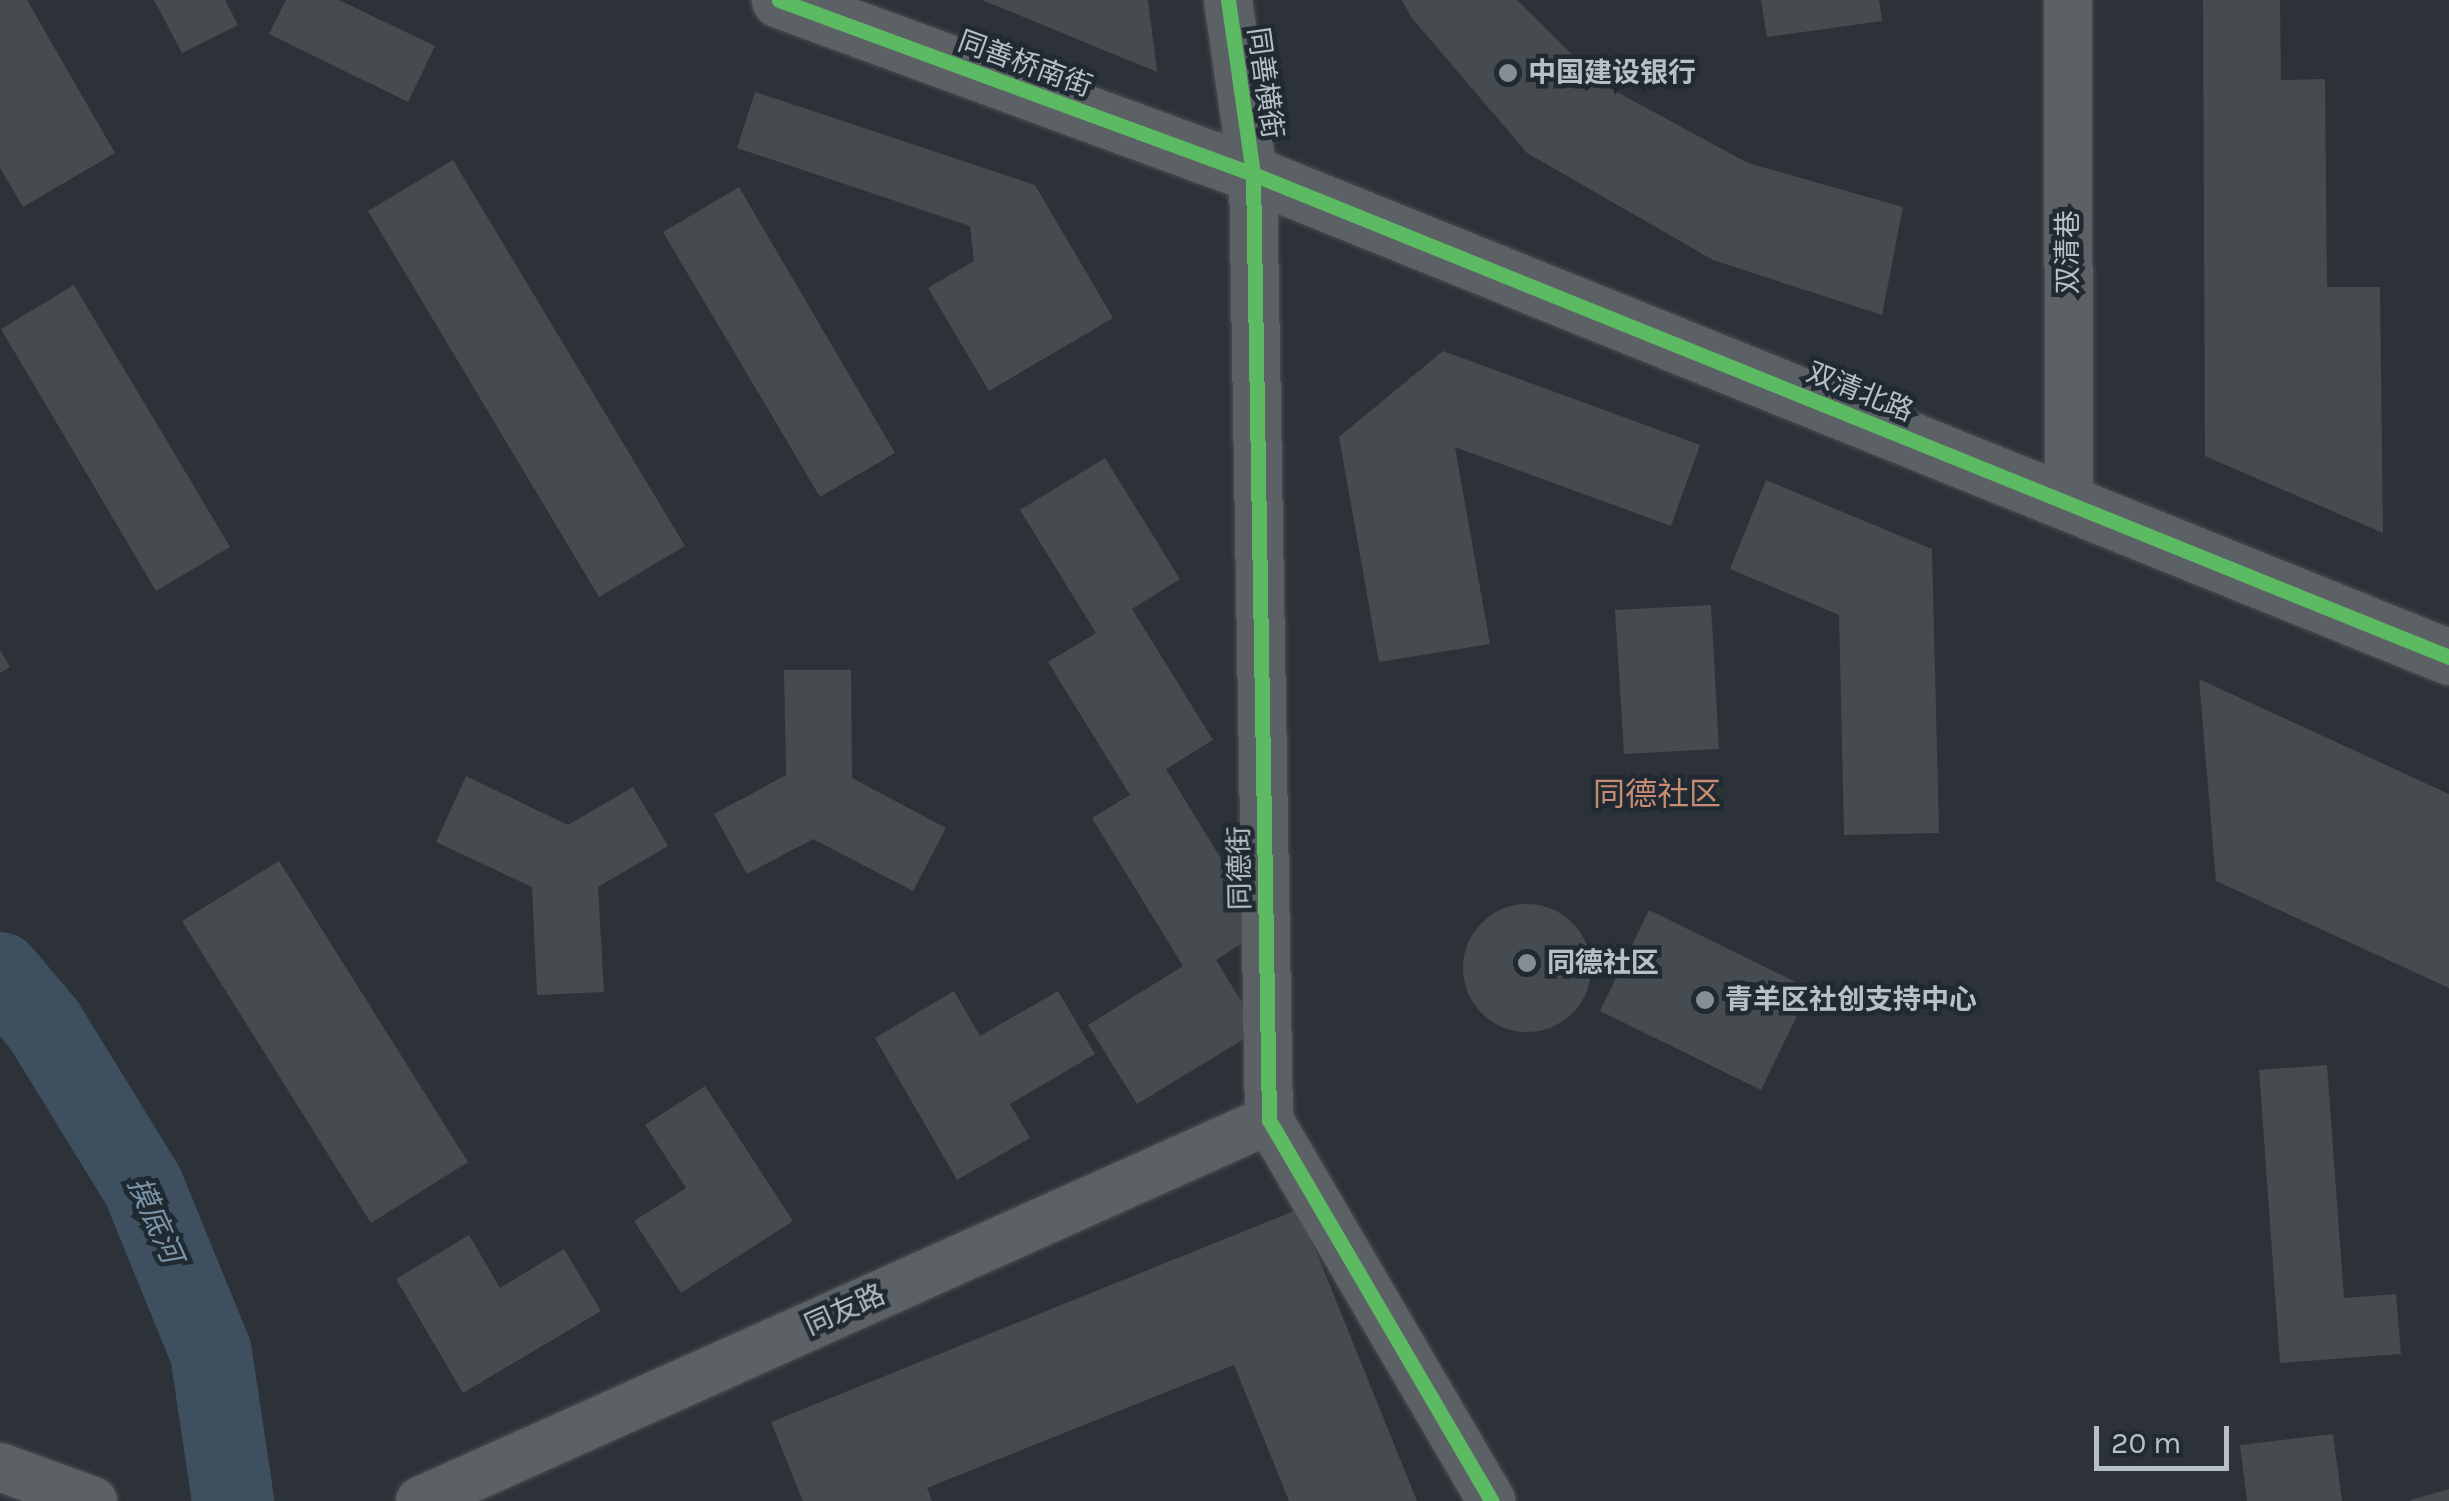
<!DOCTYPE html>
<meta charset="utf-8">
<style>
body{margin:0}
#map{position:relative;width:2449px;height:1501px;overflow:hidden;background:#2c3238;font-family:Karla,"Noto Sans SC",sans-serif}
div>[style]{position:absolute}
.river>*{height:82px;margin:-41px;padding:0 41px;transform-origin:41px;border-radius:41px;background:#3e505f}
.building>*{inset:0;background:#454b4f}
.round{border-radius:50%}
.roads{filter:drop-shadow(0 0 2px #4a4e52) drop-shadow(0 0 2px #4a4e52)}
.minor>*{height:48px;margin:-24px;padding:0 24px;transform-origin:24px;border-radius:24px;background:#5c6165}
.tertiary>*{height:55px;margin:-27.5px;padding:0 27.5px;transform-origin:27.5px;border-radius:27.5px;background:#5c6165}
.cycleway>*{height:15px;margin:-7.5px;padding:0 7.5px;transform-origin:7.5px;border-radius:7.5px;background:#5cba63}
.dots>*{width:28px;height:28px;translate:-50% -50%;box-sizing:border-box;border:5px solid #202a32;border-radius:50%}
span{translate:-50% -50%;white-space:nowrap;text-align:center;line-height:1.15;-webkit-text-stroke:9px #202a32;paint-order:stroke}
.street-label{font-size:28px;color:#b7c0c7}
.poi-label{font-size:28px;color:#b7c0c7;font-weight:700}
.left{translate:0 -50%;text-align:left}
.water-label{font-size:30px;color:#7c94a7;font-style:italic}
.quarter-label{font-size:32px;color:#c88c72}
.scale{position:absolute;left:2094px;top:1426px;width:135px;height:45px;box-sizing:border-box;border:5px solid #b7c0c7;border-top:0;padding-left:12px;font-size:30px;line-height:35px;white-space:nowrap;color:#b7c0c7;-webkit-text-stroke:8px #202a32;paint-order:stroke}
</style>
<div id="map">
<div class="river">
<i style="left:0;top:973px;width:68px;rotate:49.8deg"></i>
<i style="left:44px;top:1025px;width:189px;rotate:58.4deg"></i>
<i style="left:143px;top:1186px;width:180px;rotate:67.8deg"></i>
<i style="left:211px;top:1353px;width:150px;rotate:81.5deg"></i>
</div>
<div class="building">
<i style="clip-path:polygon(0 0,27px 0,115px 153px,23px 207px,0 168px)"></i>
<i style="clip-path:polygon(154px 0,225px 0,238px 25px,182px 53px)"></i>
<i style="clip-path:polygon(286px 0,339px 0,435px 46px,408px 102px,269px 34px)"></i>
<i style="clip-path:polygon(982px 0,1148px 0,1157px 72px)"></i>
<i style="clip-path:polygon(1402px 0,1517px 0,1602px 84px,1748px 163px,1903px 207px,1882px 315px,1713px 260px,1527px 153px,1411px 17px)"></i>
<i style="clip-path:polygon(1761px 0,1879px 0,1882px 21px,1767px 37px)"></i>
<i style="clip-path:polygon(2203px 0,2280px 0,2281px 80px,2325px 79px,2327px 287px,2380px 287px,2383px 533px,2205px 456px)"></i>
<i style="clip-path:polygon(755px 92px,1035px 185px,1113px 318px,989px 391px,928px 288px,974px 261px,970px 226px,737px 148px)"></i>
<i style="clip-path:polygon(453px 160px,685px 546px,599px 597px,368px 211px)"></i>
<i style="clip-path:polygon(739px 187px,895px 453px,820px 497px,663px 232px)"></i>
<i style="clip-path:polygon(74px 285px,230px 547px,156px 591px,1px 329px)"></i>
<i style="clip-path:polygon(1443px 351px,1700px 445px,1671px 526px,1455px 447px,1490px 644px,1379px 662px,1339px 437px)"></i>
<i style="clip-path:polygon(1105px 458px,1180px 579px,1132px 609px,1213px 740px,1166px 769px,1264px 929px,1216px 960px,1259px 1030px,1137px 1104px,1088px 1025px,1183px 966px,1092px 818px,1130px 795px,1048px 662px,1096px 633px,1020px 510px)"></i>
<i style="clip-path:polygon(1766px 480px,1932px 549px,1939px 833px,1844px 835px,1839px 615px,1730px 569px)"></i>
<i style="clip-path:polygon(1711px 605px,1719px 749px,1624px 754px,1615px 610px)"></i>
<i style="clip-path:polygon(0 650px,10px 667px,0 673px)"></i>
<i style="clip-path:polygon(784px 670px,851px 670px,852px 778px,946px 828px,913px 891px,813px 839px,747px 874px,714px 814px,786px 775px)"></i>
<i style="clip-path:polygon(2199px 679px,2449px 794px,2449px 988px,2216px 881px)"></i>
<i style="clip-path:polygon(466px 776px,568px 825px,633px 787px,668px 846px,598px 887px,604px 992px,537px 995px,532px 887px,436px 842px)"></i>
<i style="clip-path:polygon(279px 861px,468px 1162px,371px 1223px,182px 921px)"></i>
<i class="round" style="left:1463px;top:904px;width:128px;height:128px"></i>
<i style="clip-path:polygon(1649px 910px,1810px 989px,1761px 1090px,1600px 1011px)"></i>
<i style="clip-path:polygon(954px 991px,980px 1036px,1058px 991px,1095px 1054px,1010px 1104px,1030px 1138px,957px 1180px,875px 1038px)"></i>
<i style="clip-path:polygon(2327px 1065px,2344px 1298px,2396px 1294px,2401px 1354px,2280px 1363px,2259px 1070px)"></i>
<i style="clip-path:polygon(705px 1086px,793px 1221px,681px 1293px,634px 1221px,686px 1188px,645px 1125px)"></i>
<i style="clip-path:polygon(1299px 1209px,1417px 1501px,1289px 1501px,1234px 1365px,927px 1488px,932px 1501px,803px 1501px,771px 1422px)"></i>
<i style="clip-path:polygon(469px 1235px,500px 1288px,564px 1249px,601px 1311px,463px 1393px,396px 1279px)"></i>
<i style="clip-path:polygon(2333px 1434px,2342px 1501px,2247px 1501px,2240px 1445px)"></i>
<i style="clip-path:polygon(2449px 1489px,2449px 1501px,2411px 1501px,2411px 1500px)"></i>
</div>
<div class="roads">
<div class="minor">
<i style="left:1228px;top:0;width:176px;rotate:81.8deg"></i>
<i style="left:1253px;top:174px;width:946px;rotate:89.03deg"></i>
<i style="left:1269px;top:1120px;width:441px;rotate:59.7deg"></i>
<i style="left:2068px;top:0;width:503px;rotate:89.89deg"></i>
<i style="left:0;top:1467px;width:99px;rotate:20.1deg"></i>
<i style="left:420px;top:1501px;width:931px;rotate:-24.17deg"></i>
</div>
<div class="tertiary">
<i style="left:779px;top:0;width:505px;rotate:20.16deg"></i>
<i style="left:1253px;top:174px;width:1290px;rotate:21.99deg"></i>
</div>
</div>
<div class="cycleway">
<i style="left:779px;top:0;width:505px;rotate:20.16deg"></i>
<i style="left:1253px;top:174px;width:1290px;rotate:21.99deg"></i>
<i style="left:1228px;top:0;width:176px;rotate:81.8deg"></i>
<i style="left:1253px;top:174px;width:946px;rotate:89.03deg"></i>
<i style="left:1269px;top:1120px;width:441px;rotate:59.7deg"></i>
</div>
<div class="dots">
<i style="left:1508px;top:73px;background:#868e95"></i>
<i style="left:1527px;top:963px;background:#868e95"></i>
<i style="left:1705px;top:1000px;background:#868e95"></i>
</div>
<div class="street-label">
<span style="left:1025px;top:64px;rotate:20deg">同善桥南街</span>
<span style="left:1265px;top:83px;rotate:82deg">同善横街</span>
<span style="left:2068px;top:252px;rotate:-90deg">双清巷</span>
<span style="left:1860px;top:392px;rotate:22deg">双清北路</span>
<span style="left:1240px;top:868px;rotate:-91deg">同德街</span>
<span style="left:845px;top:1310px;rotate:-24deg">同友路</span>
</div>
<div class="poi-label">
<span class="left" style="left:1528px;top:73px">中国建设银行</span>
<span class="left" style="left:1547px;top:963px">同德社区</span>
<span class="left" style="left:1725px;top:1000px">青羊区社创支持中心</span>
</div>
<div class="water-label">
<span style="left:155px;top:1220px;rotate:66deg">摸底河</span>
</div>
<div class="quarter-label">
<span style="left:1657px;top:795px">同德社区</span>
</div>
<div class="scale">20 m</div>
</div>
